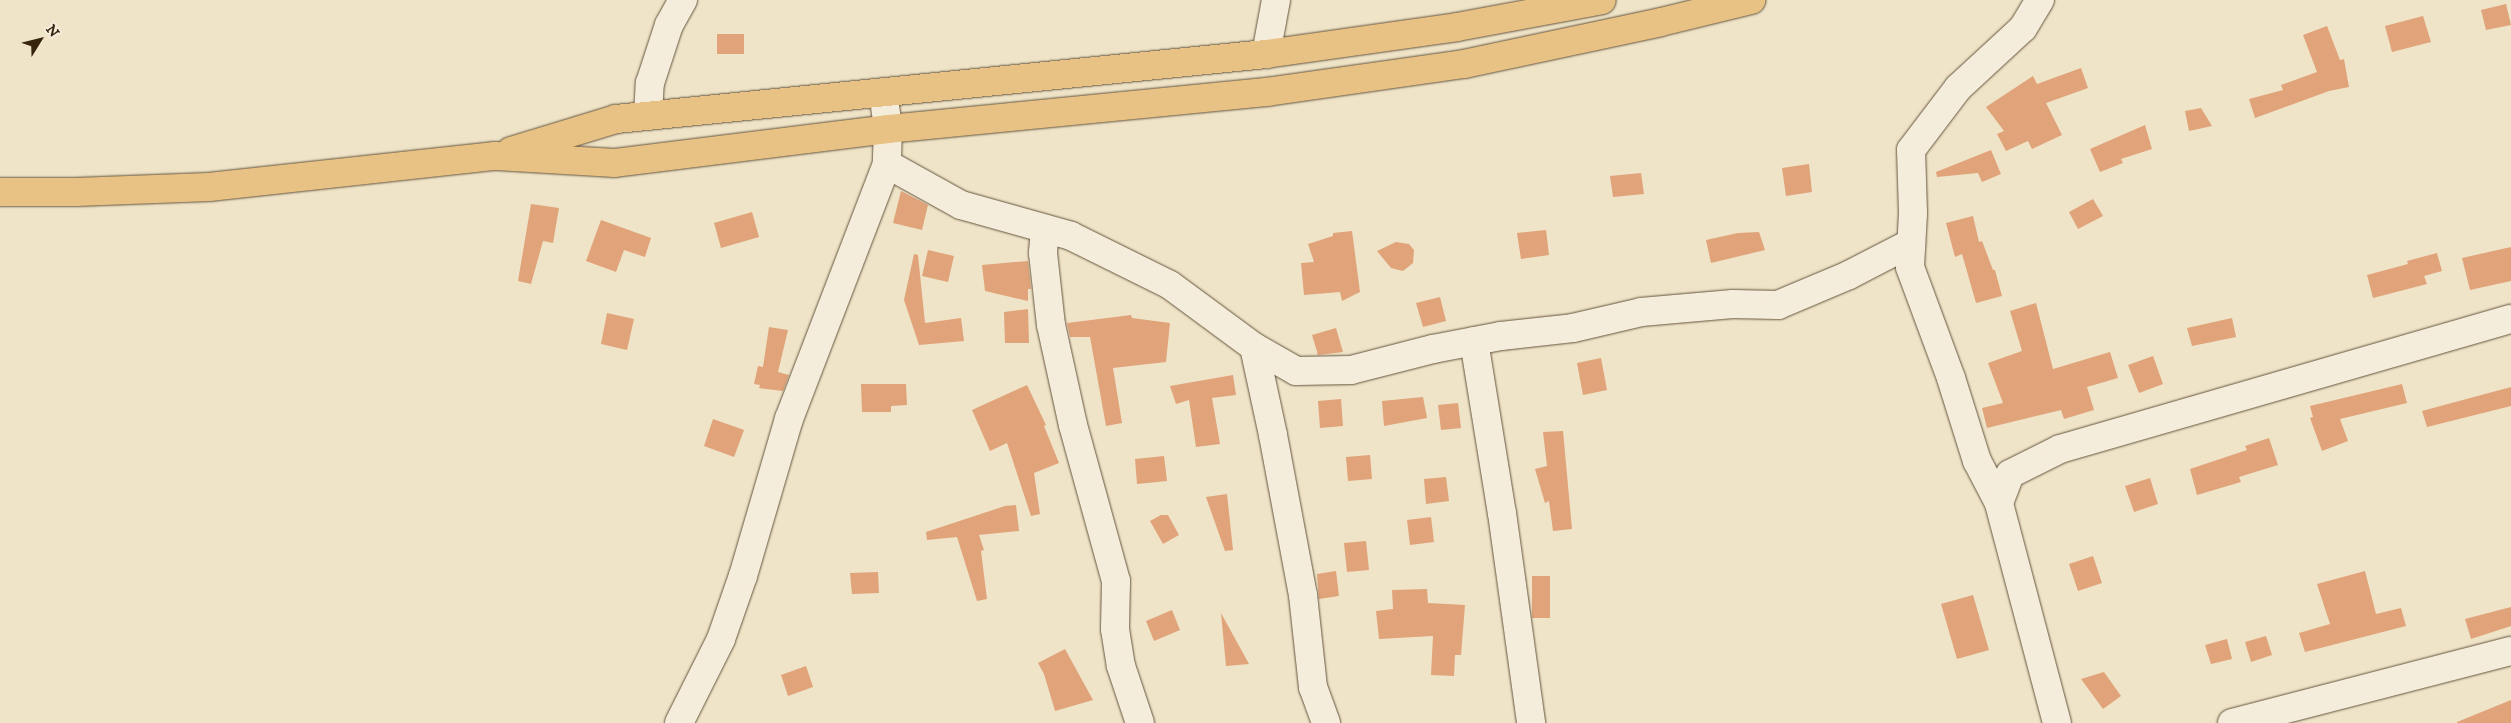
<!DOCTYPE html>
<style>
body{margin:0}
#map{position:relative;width:2511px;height:723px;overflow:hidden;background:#efe4c8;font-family:"IM FELL DW Pica",serif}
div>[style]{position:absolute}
.building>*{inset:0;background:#e0a37a}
.roads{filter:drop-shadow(0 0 1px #65543d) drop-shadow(0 0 1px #65543d)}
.minor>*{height:28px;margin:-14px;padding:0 14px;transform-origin:14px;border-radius:14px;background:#f5eddb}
.major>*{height:28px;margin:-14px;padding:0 14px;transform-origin:14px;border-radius:14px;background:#e8c284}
span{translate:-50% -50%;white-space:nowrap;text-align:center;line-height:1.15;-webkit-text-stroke:4.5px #f5eddb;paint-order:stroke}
.north{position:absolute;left:15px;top:15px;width:50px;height:50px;-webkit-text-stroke:4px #f5eddb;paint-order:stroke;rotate:54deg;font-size:14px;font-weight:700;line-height:20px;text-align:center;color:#37240f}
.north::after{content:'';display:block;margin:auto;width:18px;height:22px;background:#37240f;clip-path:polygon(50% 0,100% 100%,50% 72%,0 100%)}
</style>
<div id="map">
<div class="building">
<i style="clip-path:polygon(2506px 4px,2511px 25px,2486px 30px,2481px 10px)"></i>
<i style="clip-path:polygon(2423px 16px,2431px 42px,2392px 52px,2385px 26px)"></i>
<i style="clip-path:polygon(2327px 26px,2340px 60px,2344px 59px,2349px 87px,2329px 91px,2255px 118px,2249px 99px,2283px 90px,2281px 85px,2317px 72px,2303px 35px)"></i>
<i style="clip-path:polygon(717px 34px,744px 34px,744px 54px,717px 54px)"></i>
<i style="clip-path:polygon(2081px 68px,2088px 88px,2046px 103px,2062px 135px,2032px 149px,2028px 141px,2006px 151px,1997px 134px,2004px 131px,1986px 107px,2033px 76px,2037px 84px)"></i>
<i style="clip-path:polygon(2201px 108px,2212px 126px,2189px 131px,2185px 111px)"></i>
<i style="clip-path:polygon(2145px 125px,2152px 149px,2121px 159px,2123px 163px,2100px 172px,2090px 149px)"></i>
<i style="clip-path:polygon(1991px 150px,2001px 174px,1982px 182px,1978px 173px,1937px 177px,1936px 172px)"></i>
<i style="clip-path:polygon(1809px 164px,1812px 192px,1786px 196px,1782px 168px)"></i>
<i style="clip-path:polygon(1641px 173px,1644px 194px,1613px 197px,1610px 176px)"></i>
<i style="clip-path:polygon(901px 191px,928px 205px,922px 230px,893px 223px)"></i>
<i style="clip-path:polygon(2093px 199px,2103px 216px,2078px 229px,2069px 212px)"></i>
<i style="clip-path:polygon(531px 204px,559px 208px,553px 243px,543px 241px,531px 284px,518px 281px)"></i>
<i style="clip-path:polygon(752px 212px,759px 237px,721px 248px,714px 223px)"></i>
<i style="clip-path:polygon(1973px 216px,1979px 242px,1982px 241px,1993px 270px,1995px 270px,2002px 296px,1976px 303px,1962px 254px,1955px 257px,1946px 223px)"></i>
<i style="clip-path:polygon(601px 220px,651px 238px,645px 257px,624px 250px,616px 272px,586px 261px)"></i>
<i style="clip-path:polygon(1546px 230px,1549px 255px,1521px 259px,1517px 233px)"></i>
<i style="clip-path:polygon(1352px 231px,1360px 292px,1342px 301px,1340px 292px,1304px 295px,1301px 263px,1314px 262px,1308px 244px,1333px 236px,1333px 233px)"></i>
<i style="clip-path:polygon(1759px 232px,1765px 250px,1711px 263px,1706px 240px,1738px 233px)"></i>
<i style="clip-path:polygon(1396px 242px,1409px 244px,1414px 250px,1413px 263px,1403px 271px,1391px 268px,1377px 251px)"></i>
<i style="clip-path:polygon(2511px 247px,2511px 281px,2470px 290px,2462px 258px)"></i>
<i style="clip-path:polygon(928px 250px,954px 256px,948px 282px,922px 276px)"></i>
<i style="clip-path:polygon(2437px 253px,2442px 271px,2424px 276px,2427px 284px,2373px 298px,2367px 275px,2408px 264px,2407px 261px)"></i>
<i style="clip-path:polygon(914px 254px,918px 255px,925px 323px,961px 318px,964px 341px,919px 345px,904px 300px)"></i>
<i style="clip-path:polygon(1028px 261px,1031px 289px,1028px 289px,1028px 301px,985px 291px,982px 265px)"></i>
<i style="clip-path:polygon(1440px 297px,1446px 321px,1423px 327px,1416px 303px)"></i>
<i style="clip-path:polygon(2036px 303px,2053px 369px,2110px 352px,2118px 378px,2087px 387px,2094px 410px,2064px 419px,2061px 410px,1987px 428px,1982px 408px,2003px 403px,1988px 363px,2022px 351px,2010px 311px)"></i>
<i style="clip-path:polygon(1028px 309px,1029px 343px,1005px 343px,1004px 312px)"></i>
<i style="clip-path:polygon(607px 313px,634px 319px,627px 350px,601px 344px)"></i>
<i style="clip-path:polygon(1131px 315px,1132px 318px,1170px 323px,1166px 362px,1113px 368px,1122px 423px,1106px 426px,1090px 337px,1070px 337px,1067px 323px)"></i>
<i style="clip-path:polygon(2232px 318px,2236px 337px,2192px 346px,2187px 328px)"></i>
<i style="clip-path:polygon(769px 327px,788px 330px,778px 372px,789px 375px,783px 391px,759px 388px,760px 385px,754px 384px,758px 366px,763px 367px)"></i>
<i style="clip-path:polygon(1336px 328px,1343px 352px,1318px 355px,1312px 335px)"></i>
<i style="clip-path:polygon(2153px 356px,2163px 384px,2139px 393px,2128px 365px)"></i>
<i style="clip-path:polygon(1601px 358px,1607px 390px,1583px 395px,1577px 363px)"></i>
<i style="clip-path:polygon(1233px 375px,1236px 395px,1212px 398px,1220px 444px,1196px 447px,1189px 400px,1176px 404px,1170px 386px)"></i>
<i style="clip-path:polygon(861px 384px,906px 384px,907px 405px,891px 406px,891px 412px,862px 412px)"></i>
<i style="clip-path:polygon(2402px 384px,2407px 403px,2340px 419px,2348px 441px,2322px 451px,2310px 418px,2313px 417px,2310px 406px)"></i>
<i style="clip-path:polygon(1027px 385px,1046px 425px,1044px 426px,1059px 463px,1034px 473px,1040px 514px,1031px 516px,1007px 443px,990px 451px,972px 410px)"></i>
<i style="clip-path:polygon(2511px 387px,2511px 406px,2427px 427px,2422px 411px)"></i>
<i style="clip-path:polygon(1423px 397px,1427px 418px,1384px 426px,1382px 401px)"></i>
<i style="clip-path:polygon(1341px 399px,1343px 426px,1320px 428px,1318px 401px)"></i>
<i style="clip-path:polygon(1458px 403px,1461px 428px,1441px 430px,1438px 405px)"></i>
<i style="clip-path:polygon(713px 419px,744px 430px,734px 457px,704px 446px)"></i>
<i style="clip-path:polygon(1563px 431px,1572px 529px,1553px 531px,1549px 501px,1545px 503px,1535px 469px,1547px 466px,1543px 432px)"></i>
<i style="clip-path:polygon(2269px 438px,2278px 465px,2239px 477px,2241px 482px,2197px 495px,2190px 469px,2247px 450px,2245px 446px)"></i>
<i style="clip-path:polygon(1370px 455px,1372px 479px,1348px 481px,1346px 457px)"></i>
<i style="clip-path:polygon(1164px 456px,1167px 481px,1137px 484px,1135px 459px)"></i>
<i style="clip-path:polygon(1446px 477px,1449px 501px,1426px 504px,1424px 479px)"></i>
<i style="clip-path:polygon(2150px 478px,2158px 504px,2134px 512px,2125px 486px)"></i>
<i style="clip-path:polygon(1227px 494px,1233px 550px,1225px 551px,1206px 497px)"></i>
<i style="clip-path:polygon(1016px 505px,1019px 531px,979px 535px,984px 550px,981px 551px,987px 599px,977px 601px,957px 537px,927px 540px,926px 532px,1005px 506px)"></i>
<i style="clip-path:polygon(1161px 515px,1168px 515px,1179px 535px,1163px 544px,1150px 521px)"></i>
<i style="clip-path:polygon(1431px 517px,1434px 542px,1410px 545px,1407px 520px)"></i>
<i style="clip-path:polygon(1366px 541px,1369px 570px,1347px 572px,1344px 543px)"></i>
<i style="clip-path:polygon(2093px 556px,2102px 583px,2078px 591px,2069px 564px)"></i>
<i style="clip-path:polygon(1336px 571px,1339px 596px,1319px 599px,1317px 574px)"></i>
<i style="clip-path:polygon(2365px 571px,2376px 614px,2401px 608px,2406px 626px,2305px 652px,2299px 633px,2330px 624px,2317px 584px)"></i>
<i style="clip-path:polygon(878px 572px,879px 593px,852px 594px,850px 573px)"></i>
<i style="clip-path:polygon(1532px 576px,1550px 576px,1550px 618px,1532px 618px)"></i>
<i style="clip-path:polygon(1427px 589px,1428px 603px,1465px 605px,1461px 655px,1455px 655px,1454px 676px,1431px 675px,1433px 636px,1379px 639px,1376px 611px,1393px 609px,1392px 590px)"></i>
<i style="clip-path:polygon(1973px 595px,1989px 650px,1957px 659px,1941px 604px)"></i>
<i style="clip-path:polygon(2511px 607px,2511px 626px,2471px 639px,2465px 619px)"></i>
<i style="clip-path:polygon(1172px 610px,1180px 630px,1154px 641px,1146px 621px)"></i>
<i style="clip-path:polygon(1221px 613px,1249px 664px,1226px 666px)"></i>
<i style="clip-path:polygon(2266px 636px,2272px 655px,2251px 662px,2245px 642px)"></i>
<i style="clip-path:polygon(2227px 639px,2232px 659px,2211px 664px,2205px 645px)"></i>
<i style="clip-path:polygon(1065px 649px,1093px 700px,1055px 711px,1044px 674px,1038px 663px)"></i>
<i style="clip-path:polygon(806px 666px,813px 687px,788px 696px,781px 675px)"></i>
<i style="clip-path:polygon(2104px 672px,2121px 696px,2103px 709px,2081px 679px)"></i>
<i style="clip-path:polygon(2511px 700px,2511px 723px,2457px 723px,2457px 722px)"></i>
</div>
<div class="roads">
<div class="minor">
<i style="left:1266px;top:54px;width:55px;rotate:-79.5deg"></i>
<i style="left:883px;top:92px;width:37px;rotate:82deg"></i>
<i style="left:888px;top:129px;width:35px;rotate:92deg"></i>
<i style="left:887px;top:164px;width:85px;rotate:29deg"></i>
<i style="left:961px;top:205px;width:114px;rotate:15.7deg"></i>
<i style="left:1071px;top:236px;width:110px;rotate:26.3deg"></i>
<i style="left:1170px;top:285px;width:104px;rotate:36.4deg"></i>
<i style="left:1254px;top:347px;width:90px;rotate:77.8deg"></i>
<i style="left:1273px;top:435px;width:163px;rotate:79.4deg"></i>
<i style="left:1303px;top:595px;width:93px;rotate:83.8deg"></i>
<i style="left:1313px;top:687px;width:38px;rotate:70deg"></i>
<i style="left:648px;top:116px;width:33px;rotate:-87deg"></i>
<i style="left:650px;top:83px;width:61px;rotate:-71.9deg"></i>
<i style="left:669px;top:25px;width:29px;rotate:-61deg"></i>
<i style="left:1045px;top:229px;width:24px;rotate:95deg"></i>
<i style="left:1043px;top:253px;width:72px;rotate:83.7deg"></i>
<i style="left:1051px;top:325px;width:102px;rotate:77.6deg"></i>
<i style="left:1073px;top:425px;width:162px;rotate:74.6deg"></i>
<i style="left:1116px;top:581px;width:48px;rotate:91.2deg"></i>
<i style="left:1115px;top:629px;width:37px;rotate:81deg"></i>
<i style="left:1121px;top:666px;width:60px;rotate:71.6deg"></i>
<i style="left:1474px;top:341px;width:174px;rotate:80.8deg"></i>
<i style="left:1502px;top:513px;width:212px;rotate:82.1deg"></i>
<i style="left:1254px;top:347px;width:48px;rotate:29.7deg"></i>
<i style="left:1296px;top:371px;width:55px;rotate:-1deg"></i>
<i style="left:1351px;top:370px;width:85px;rotate:-14.4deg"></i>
<i style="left:1433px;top:349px;width:69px;rotate:-10.8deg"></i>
<i style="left:1501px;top:336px;width:72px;rotate:-6.3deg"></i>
<i style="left:1573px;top:328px;width:70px;rotate:-13.2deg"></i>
<i style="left:1641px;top:312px;width:92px;rotate:-5deg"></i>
<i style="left:1733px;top:304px;width:45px;rotate:1.3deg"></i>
<i style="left:1778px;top:305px;width:77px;rotate:-22.9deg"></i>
<i style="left:1849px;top:275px;width:70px;rotate:-27.3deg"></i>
<i style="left:1999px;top:503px;width:47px;rotate:-117.6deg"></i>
<i style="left:1977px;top:461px;width:87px;rotate:-107.4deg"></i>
<i style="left:1951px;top:378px;width:118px;rotate:-110.3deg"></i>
<i style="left:1910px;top:267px;width:54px;rotate:-86.8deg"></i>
<i style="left:1913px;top:213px;width:63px;rotate:-91.8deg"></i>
<i style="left:1911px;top:150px;width:78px;rotate:-52.8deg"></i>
<i style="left:1958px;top:88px;width:88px;rotate:-42.7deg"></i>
<i style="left:2023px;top:28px;width:33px;rotate:-59deg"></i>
<i style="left:679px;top:723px;width:94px;rotate:-63.4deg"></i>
<i style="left:721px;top:639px;width:67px;rotate:-70.8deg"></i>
<i style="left:743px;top:576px;width:164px;rotate:-73.7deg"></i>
<i style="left:789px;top:419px;width:273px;rotate:-69deg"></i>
<i style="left:2057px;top:723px;width:228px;rotate:-104.8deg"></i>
<i style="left:1999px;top:503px;width:31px;rotate:-69deg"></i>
<i style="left:2010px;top:474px;width:56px;rotate:-26.6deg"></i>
<i style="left:2060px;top:449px;width:469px;rotate:-16.1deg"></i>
<i style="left:2232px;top:723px;width:288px;rotate:-14.5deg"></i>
</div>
<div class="major">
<i style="left:511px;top:151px;width:110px;rotate:-16.9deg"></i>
<i style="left:616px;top:119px;width:653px;rotate:-5.71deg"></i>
<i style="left:1266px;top:54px;width:193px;rotate:-8deg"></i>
<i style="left:1457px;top:27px;width:147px;rotate:-10.5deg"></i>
<i style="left:0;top:192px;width:76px"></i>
<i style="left:76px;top:192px;width:133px;rotate:-2.2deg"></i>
<i style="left:209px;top:187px;width:288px;rotate:-6.2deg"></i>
<i style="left:495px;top:156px;width:120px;rotate:3.3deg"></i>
<i style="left:615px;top:163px;width:275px;rotate:-7.1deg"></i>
<i style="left:888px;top:129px;width:381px;rotate:-5.6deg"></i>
<i style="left:1267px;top:92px;width:199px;rotate:-8.1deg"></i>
<i style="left:1464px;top:64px;width:201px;rotate:-12deg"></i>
<i style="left:1661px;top:22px;width:93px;rotate:-13.7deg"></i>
</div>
</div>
<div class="north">N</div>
</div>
